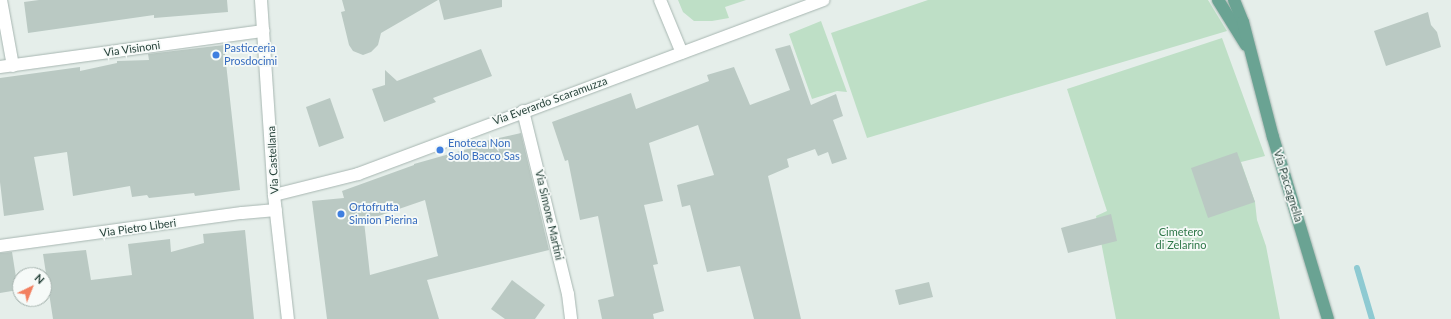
<!DOCTYPE html>
<style>
body{margin:0}
#map{position:relative;width:1451px;height:319px;overflow:hidden;background:#e5eeea;font-family:Lato,sans-serif}
div>[style]{position:absolute}
.green>*{inset:0;background:#bedfc6}
.stream>*{height:6px;margin:-3px;padding:0 3px;transform-origin:3px;border-radius:3px;background:#8ecad2}
.building>*{inset:0;background:#bac9c3}
.roads{filter:drop-shadow(0 0 1px #a7b6b1) drop-shadow(0 0 1px #a7b6b1)}
.pedestrian>*{height:12px;margin:-6px;padding:0 6px;transform-origin:6px;border-radius:6px;background:#fff}
.minor>*{height:12px;margin:-6px;padding:0 6px;transform-origin:6px;border-radius:6px;background:#fff}
.tertiary>*{height:12px;margin:-6px;padding:0 6px;transform-origin:6px;border-radius:6px;background:#fff}
.primary>*{height:12px;margin:-6px;padding:0 6px;transform-origin:6px;border-radius:6px;background:#6aa393}
.dots>*{width:11px;height:11px;translate:-50% -50%;box-sizing:border-box;border:2px solid #f6faf8;border-radius:50%}
span{translate:-50% -50%;white-space:nowrap;text-align:center;line-height:1.15;-webkit-text-stroke:3.5px #f6faf8;paint-order:stroke}
.street-label{font-size:11px;color:#244038}
.shop-label{font-size:11px;color:#366cbe}
.left{translate:0 -50%;text-align:left}
.park-label{font-size:11px;color:#2e7748}
.north{position:absolute;left:12px;top:267px;width:40px;height:40px;box-sizing:border-box;background:#f6faf8;border:1px solid #a2b0ab;border-radius:50%;rotate:43deg;font-size:11px;font-weight:700;line-height:16px;text-align:center;color:#244038}
.north::after{content:'';display:block;margin:auto;width:14px;height:18px;background:#f27f5f;clip-path:polygon(50% 0,100% 100%,50% 72%,0 100%)}
</style>
<div id="map">
<div class="green">
<i style="clip-path:polygon(678px 0,746px 0,725px 7px,729px 18px,712px 21px,694px 21px,683px 12px)"></i>
<i style="clip-path:polygon(928px 0,1208px 0,1227px 31px,867px 138px,831px 33px)"></i>
<i style="clip-path:polygon(821px 21px,847px 92px,837px 91px,812px 99px,789px 34px)"></i>
<i style="clip-path:polygon(1222px 38px,1265px 156px,1241px 162px,1255px 202px,1257px 220px,1266px 246px,1280px 319px,1116px 319px,1096px 216px,1107px 211px,1067px 89px)"></i>
</div>
<div class="stream">
<i style="left:1357px;top:268px;width:53px;rotate:73.6deg"></i>
</div>
<div class="building">
<i style="clip-path:polygon(39px 0,227px 0,228px 12px,154px 18px,154px 15px,28px 33px,24px 2px)"></i>
<i style="clip-path:polygon(342px 0,438px 0,381px 33px,378px 45px,371px 52px,363px 55px,353px 51px,349px 45px,341px 12px,345px 11px)"></i>
<i style="clip-path:polygon(439px 0,502px 0,502px 7px,444px 20px)"></i>
<i style="clip-path:polygon(1428px 12px,1431px 25px,1437px 32px,1441px 47px,1386px 66px,1374px 31px)"></i>
<i style="clip-path:polygon(224px 45px,240px 190px,195px 196px,194px 193px,149px 198px,147px 195px,132px 197px,130px 186px,73px 196px,67px 152px,34px 157px,44px 210px,4px 216px,0 182px,0 78px,80px 67px,80px 71px,117px 63px,117px 61px,149px 60px,148px 54px)"></i>
<i style="clip-path:polygon(790px 45px,811px 105px,836px 94px,843px 116px,833px 120px,847px 159px,832px 164px,828px 152px,818px 156px,815px 149px,787px 159px,789px 167px,768px 176px,801px 319px,754px 319px,740px 266px,707px 272px,690px 205px,682px 207px,677px 185px,714px 175px,698px 125px,649px 143px,663px 201px,644px 205px,658px 264px,653px 265px,664px 311px,653px 314px,654px 319px,602px 319px,598px 300px,614px 296px,598px 216px,580px 220px,568px 160px,565px 161px,552px 122px,631px 93px,636px 109px,709px 81px,707px 75px,734px 67px,750px 105px,790px 90px,775px 49px)"></i>
<i style="clip-path:polygon(481px 49px,492px 76px,433px 98px,436px 102px,384px 122px,372px 89px,385px 85px,385px 70px,397px 81px)"></i>
<i style="clip-path:polygon(330px 98px,344px 138px,319px 147px,306px 107px)"></i>
<i style="clip-path:polygon(evenodd,521px 133px,549px 250px,427px 280px,439px 319px,327px 319px,312px 201px,344px 198px,342px 191px,414px 165px,414px 164px,478px 146px,477px 143px,521px 133px,425px 200px,438px 256px,370px 275px,364px 221px,425px 200px)"></i>
<i style="clip-path:polygon(1237px 152px,1255px 202px,1208px 218px,1191px 168px)"></i>
<i style="clip-path:polygon(1111px 214px,1117px 241px,1068px 253px,1061px 228px)"></i>
<i style="clip-path:polygon(245px 230px,254px 319px,53px 319px,43px 254px,86px 250px,91px 280px,132px 275px,128px 244px,170px 239px,171px 252px,204px 243px,203px 234px)"></i>
<i style="clip-path:polygon(12px 252px,18px 290px,0 293px,0 253px)"></i>
<i style="clip-path:polygon(512px 280px,545px 305px,535px 319px,505px 319px,491px 309px)"></i>
<i style="clip-path:polygon(929px 282px,933px 297px,899px 305px,895px 290px)"></i>
</div>
<div class="roads">
<div class="pedestrian">
<i style="left:1px;top:0;width:67px;rotate:79.7deg"></i>
</div>
<div class="minor">
<i style="left:660px;top:0;width:57px;rotate:67.5deg"></i>
<i style="left:0;top:67px;width:266px;rotate:-7.8deg"></i>
<i style="left:523px;top:111px;width:188px;rotate:76.2deg"></i>
<i style="left:568px;top:294px;width:25px;rotate:83deg"></i>
<i style="left:274px;top:195px;width:87px;rotate:-14deg"></i>
<i style="left:358px;top:174px;width:497px;rotate:-20.5deg"></i>
<i style="left:0;top:246px;width:244px;rotate:-7.8deg"></i>
<i style="left:242px;top:213px;width:34px;rotate:-5deg"></i>
</div>
<div class="tertiary">
<i style="left:261px;top:0;width:195px;rotate:86.2deg"></i>
<i style="left:274px;top:195px;width:125px;rotate:83.6deg"></i>
</div>
<div class="primary">
<i style="left:1218px;top:0;width:53px;rotate:58.1deg"></i>
<i style="left:1234px;top:0;width:24px;rotate:68deg"></i>
<i style="left:1243px;top:22px;width:119px;rotate:75.4deg"></i>
<i style="left:1273px;top:137px;width:190px;rotate:73.2deg"></i>
</div>
</div>
<div class="dots">
<i style="left:216px;top:55px;background:#3f7fe0"></i>
<i style="left:440px;top:150px;background:#3f7fe0"></i>
<i style="left:341px;top:214px;background:#3f7fe0"></i>
</div>
<div class="street-label">
<span style="left:132px;top:49px;rotate:-8deg">Via Visinoni</span>
<span style="left:550px;top:101px;rotate:-20deg">Via Everardo Scaramuzza</span>
<span style="left:273px;top:160px;rotate:-93deg">Via Castellana</span>
<span style="left:1288px;top:186px;rotate:73deg">Via Paccagnella</span>
<span style="left:549px;top:215px;rotate:77deg">Via Simone Martini</span>
<span style="left:138px;top:228px;rotate:-8deg">Via Pietro Liberi</span>
</div>
<div class="shop-label">
<span class="left" style="left:224px;top:55px">Pasticceria<br>Prosdocimi</span>
<span class="left" style="left:448px;top:150px">Enoteca Non<br>Solo Bacco Sas</span>
<span class="left" style="left:349px;top:214px">Ortofrutta<br>Simion Pierina</span>
</div>
<div class="park-label">
<span style="left:1181px;top:239px">Cimetero<br>di Zelarino</span>
</div>
<div class="north">N</div>
</div>
